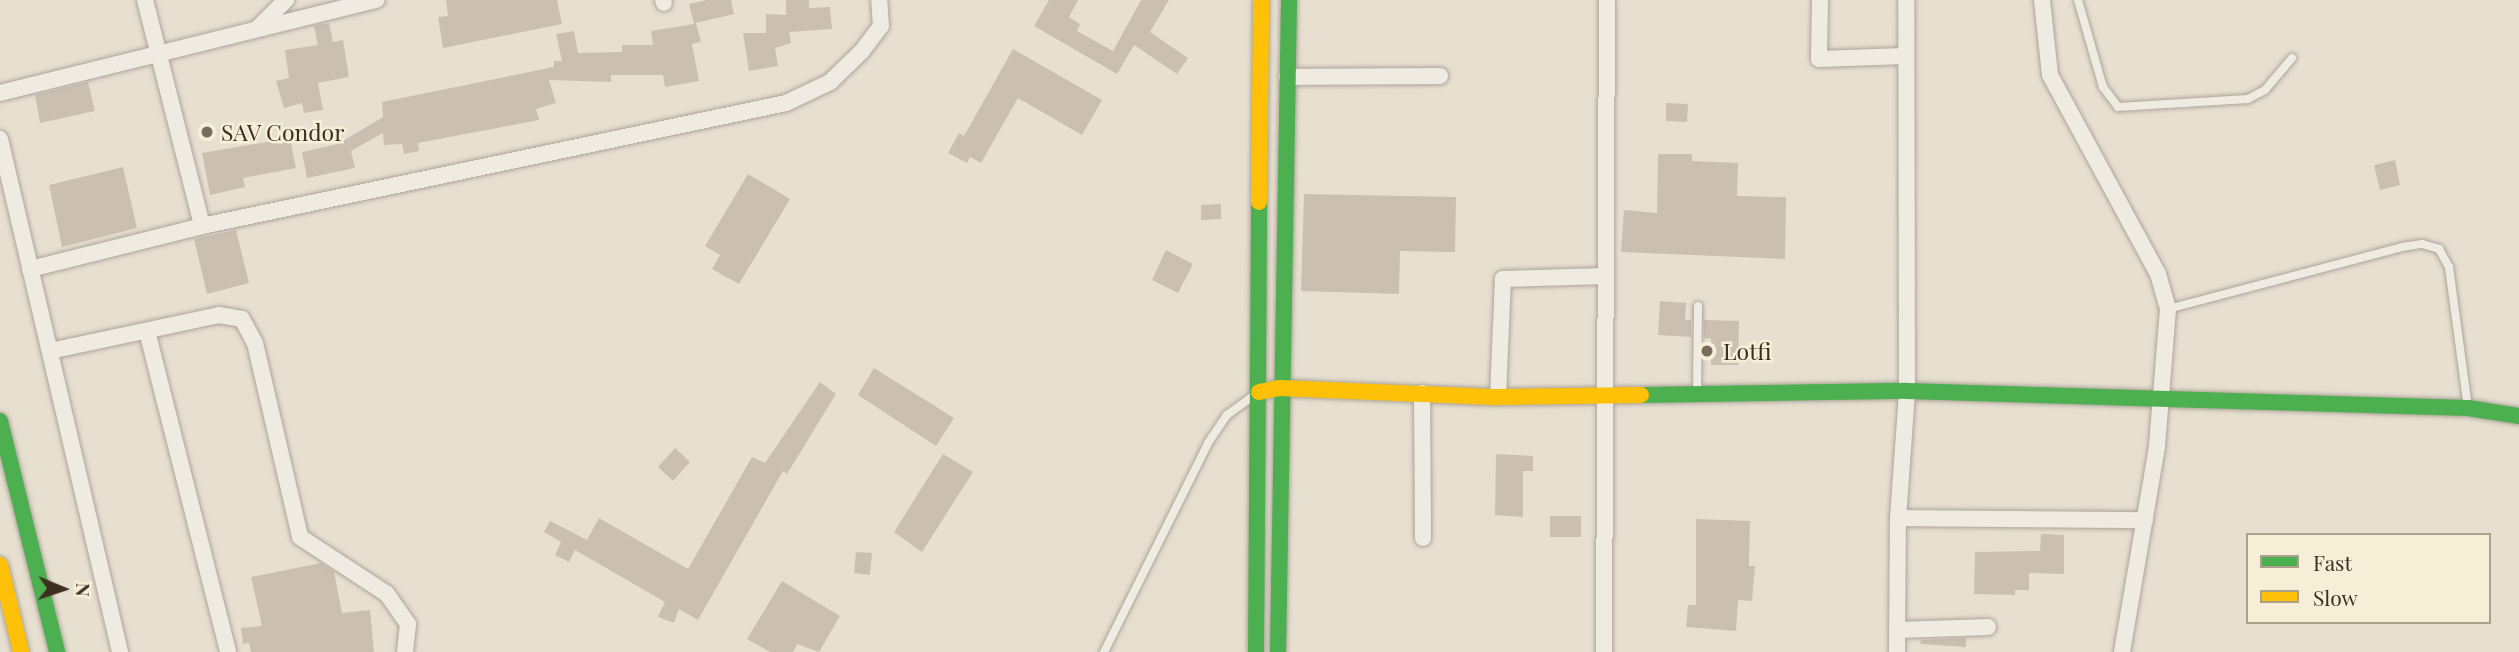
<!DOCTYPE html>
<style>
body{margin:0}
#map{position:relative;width:2519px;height:652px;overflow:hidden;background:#e7e0d1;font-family:"Playfair Display",serif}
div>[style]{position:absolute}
.building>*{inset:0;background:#cbbfb2}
.roads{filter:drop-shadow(0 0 2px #ada599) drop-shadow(0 0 2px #ada599)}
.lane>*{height:8px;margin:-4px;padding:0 4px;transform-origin:4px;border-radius:4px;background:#efebe3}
.street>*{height:16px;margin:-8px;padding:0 8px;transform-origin:8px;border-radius:8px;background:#efebe3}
.fast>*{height:16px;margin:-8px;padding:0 8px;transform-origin:8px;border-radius:8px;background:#4caf50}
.slow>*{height:16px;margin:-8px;padding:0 8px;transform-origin:8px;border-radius:8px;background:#ffc107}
.dots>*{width:19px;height:19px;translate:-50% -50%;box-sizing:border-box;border:4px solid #f7eed8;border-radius:50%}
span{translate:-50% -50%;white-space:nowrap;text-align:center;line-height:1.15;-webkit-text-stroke:5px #f7eed8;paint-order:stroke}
.poi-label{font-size:23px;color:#3d2e20}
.left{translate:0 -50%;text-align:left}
.legend{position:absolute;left:2246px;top:533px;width:245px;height:91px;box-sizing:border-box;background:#f7eed8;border:2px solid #ada18e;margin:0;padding:9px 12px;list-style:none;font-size:21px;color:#3d2e20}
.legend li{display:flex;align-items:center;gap:14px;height:35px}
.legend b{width:35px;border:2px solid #ada18e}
.north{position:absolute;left:28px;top:554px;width:70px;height:70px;-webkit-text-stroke:5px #f7eed8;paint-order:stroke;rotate:92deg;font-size:19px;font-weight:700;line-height:28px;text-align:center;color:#3d2e20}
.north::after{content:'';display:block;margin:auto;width:24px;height:32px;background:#3d2e20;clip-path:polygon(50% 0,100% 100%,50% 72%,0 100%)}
</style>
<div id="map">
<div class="building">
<i style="clip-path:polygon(446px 0,557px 0,562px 24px,443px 48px,438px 17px,448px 16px)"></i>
<i style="clip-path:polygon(707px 0,731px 0,734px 14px,696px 23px,701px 42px,692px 44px,699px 81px,665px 87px,663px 75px,611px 75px,611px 82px,549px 80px,556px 103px,536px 109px,539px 120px,418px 143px,419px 151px,404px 154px,402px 144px,384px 145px,383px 133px,351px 151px,355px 168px,307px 178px,302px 152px,338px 144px,383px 117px,382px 102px,554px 67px,554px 61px,562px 61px,556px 34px,574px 31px,578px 53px,622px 52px,622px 45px,653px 45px,651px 31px,694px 24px,689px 4px)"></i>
<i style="clip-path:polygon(786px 0,809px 0,809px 8px,830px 7px,832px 29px,789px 32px,791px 43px,775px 48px,778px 66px,749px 71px,743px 33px,766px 33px,766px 14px,786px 15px)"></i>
<i style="clip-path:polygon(1049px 0,1078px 0,1069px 17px,1080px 24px,1077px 31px,1113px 51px,1141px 0,1169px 0,1150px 32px,1188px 58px,1177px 74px,1134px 45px,1117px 74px,1034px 26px)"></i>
<i style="clip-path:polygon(329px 23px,333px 42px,343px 40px,349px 77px,318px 83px,323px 110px,304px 113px,302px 103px,284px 108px,276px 81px,289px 78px,285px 50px,318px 45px,314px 26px)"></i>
<i style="clip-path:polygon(1013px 49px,1102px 100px,1082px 135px,1018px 98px,981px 163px,970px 157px,967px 163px,948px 153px,959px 133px,964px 136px)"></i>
<i style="clip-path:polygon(88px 82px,95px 111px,40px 123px,35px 95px)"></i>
<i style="clip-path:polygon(1666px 103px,1688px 104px,1687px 122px,1666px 121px)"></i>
<i style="clip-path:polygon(290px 138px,296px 168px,243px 178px,245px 187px,210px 195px,202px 153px)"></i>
<i style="clip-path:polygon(1658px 154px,1692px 154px,1692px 161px,1738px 163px,1737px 196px,1786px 197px,1785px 259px,1621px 252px,1624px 210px,1657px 213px)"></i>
<i style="clip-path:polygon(2395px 160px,2400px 185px,2380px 190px,2374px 165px)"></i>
<i style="clip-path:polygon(123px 167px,137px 228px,62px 247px,49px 185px)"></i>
<i style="clip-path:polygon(748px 174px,790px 199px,739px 284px,712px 269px,720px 255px,705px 246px)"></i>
<i style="clip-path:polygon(1304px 194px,1456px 197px,1455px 252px,1400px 251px,1399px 294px,1301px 291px)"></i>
<i style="clip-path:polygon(1221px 204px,1221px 219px,1201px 220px,1201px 205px)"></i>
<i style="clip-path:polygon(236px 230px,249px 283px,207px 294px,194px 239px)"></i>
<i style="clip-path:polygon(1166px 250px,1193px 264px,1178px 293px,1152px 280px)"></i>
<i style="clip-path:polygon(1660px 301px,1686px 303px,1685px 320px,1691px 320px,1691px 337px,1658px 335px)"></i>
<i style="clip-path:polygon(1704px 320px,1739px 321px,1738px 365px,1711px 365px,1711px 339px,1704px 338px)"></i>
<i style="clip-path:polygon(874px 368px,954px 418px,936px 446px,858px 395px)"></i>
<i style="clip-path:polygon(820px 382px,836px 394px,787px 474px,783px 471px,698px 620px,679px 609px,674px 623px,658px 617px,665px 602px,575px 550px,569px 562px,555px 555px,561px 542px,544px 532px,550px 521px,587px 540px,599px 518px,688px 569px,752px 457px,765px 463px)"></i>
<i style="clip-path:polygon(675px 448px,690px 462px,673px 481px,658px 467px)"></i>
<i style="clip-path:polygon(943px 454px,973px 472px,922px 552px,894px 532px)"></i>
<i style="clip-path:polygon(1496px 454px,1533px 456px,1533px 471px,1523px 471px,1523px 517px,1495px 515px)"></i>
<i style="clip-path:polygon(1550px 516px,1581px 516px,1581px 537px,1550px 537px)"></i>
<i style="clip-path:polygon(1696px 519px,1750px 521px,1749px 566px,1755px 566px,1752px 601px,1738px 600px,1736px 631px,1686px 627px,1688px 605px,1696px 605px)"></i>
<i style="clip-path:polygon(2041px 534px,2064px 535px,2064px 574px,2029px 573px,2029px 590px,2015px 590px,2015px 595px,1974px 594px,1975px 552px,2040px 551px)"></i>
<i style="clip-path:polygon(856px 552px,872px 553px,870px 575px,854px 573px)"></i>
<i style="clip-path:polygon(321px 563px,334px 572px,342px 613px,370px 610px,374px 652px,251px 652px,249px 643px,243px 644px,241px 628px,262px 626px,251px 577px)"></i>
<i style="clip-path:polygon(782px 581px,840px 616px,819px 652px,797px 644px,793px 652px,770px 652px,747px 639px)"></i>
<i style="clip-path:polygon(1966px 638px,1966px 647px,1920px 644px,1921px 640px)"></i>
</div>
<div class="roads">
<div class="lane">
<i style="left:2078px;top:0;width:91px;rotate:74deg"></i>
<i style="left:2103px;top:87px;width:25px;rotate:53deg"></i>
<i style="left:2118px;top:107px;width:130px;rotate:-3.5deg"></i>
<i style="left:2248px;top:99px;width:19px;rotate:-28deg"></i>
<i style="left:2265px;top:90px;width:42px;rotate:-49.8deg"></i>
<i style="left:2168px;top:309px;width:242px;rotate:-14.8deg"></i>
<i style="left:2402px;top:247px;width:20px;rotate:-9deg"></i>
<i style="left:2422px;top:244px;width:18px;rotate:16deg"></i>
<i style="left:2439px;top:249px;width:21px;rotate:61deg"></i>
<i style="left:2449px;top:267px;width:141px;rotate:82.3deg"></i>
<i style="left:1697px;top:390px;width:84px;rotate:-89.3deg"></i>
<i style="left:1104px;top:652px;width:233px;rotate:-63.5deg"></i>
<i style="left:1208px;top:443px;width:34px;rotate:-56deg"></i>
<i style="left:1227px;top:415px;width:34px;rotate:-36deg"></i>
</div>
<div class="street">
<i style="left:145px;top:0;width:233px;rotate:75.8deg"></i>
<i style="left:663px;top:0;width:3px;rotate:72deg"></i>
<i style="left:1820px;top:0;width:59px;rotate:91deg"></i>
<i style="left:1819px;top:59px;width:86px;rotate:-2deg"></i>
<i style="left:2042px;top:0;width:75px;rotate:83.9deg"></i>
<i style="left:2050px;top:75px;width:226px;rotate:61.5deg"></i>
<i style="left:2158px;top:274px;width:36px;rotate:74deg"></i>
<i style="left:2168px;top:309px;width:138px;rotate:94.6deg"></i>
<i style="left:2157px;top:447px;width:208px;rotate:99.7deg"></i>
<i style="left:258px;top:28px;width:40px;rotate:-45deg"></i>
<i style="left:1287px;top:77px;width:153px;rotate:-0.4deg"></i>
<i style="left:0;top:93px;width:388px;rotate:-13.9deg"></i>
<i style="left:0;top:139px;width:527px;rotate:76.83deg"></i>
<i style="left:30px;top:269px;width:177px;rotate:-14deg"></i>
<i style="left:202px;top:226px;width:597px;rotate:-11.89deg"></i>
<i style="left:786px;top:103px;width:49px;rotate:-25.5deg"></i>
<i style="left:830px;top:82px;width:45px;rotate:-44.1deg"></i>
<i style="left:862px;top:51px;width:31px;rotate:-53deg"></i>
<i style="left:881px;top:26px;width:26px;rotate:-94deg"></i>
<i style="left:147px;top:331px;width:331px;rotate:75.8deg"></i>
<i style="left:50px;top:351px;width:173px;rotate:-12deg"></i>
<i style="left:219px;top:315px;width:23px;rotate:10deg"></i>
<i style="left:242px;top:319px;width:27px;rotate:62deg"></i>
<i style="left:255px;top:343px;width:199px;rotate:76.9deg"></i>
<i style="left:300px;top:537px;width:104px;rotate:33.2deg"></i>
<i style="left:387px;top:594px;width:37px;rotate:55deg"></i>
<i style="left:408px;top:624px;width:28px;rotate:96deg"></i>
<i style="left:1422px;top:393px;width:145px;rotate:89.6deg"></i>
<i style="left:1498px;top:397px;width:118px;rotate:-87.6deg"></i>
<i style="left:1503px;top:279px;width:103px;rotate:-1.7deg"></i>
<i style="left:1898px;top:518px;width:247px;rotate:0.5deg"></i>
<i style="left:1898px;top:630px;width:90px;rotate:-1.9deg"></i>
<i style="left:1604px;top:652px;width:652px;rotate:-89.74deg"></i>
<i style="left:1897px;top:652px;width:134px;rotate:-89.6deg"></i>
<i style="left:1898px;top:518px;width:127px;rotate:-85.9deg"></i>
<i style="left:1907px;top:391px;width:391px;rotate:-90.1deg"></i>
</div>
<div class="fast">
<i style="left:1641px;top:395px;width:266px;rotate:-0.9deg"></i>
<i style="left:1907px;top:391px;width:561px;rotate:1.74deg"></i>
<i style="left:2468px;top:408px;width:52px;rotate:8.9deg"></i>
<i style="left:0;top:421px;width:238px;rotate:76.1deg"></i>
<i style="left:1256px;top:652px;width:450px;rotate:-89.6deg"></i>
<i style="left:1278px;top:652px;width:652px;rotate:-89.03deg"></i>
</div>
<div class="slow">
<i style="left:1259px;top:202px;width:202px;rotate:-89.4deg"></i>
<i style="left:1259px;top:392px;width:20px;rotate:-11deg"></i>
<i style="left:1279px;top:388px;width:219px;rotate:2.4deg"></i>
<i style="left:1498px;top:397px;width:143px;rotate:-0.8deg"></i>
<i style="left:0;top:565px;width:89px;rotate:76.4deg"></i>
</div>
</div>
<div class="dots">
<i style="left:207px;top:132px;background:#786c5e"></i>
<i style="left:1707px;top:351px;background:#786c5e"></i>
</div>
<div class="poi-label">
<span class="left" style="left:221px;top:132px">SAV Condor</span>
<span class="left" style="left:1723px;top:351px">Lotfi</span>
</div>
<ul class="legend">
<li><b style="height:9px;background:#4caf50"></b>Fast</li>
<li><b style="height:9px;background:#ffc107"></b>Slow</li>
</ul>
<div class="north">N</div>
</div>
